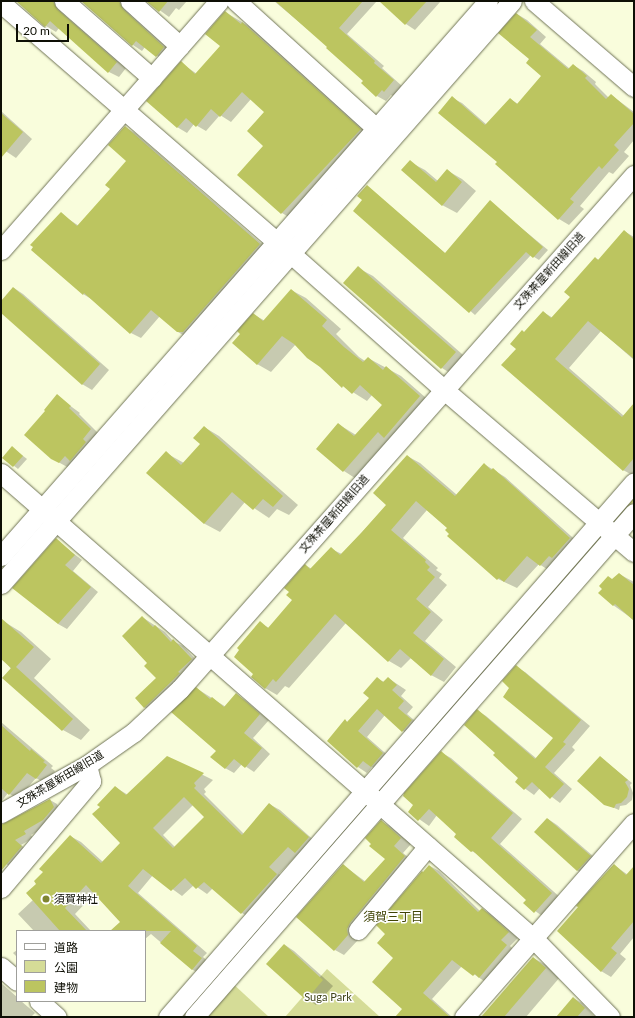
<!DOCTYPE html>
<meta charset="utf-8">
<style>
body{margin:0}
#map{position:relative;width:635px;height:1018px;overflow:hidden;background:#f9fddc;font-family:Lato,"Noto Sans JP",sans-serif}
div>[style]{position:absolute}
.green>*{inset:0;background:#d5dc97}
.shadow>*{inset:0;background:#0003}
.stream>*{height:5.5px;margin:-2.75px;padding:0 2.75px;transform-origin:2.75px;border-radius:2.75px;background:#d8e27d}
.building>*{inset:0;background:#bcc560}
.roads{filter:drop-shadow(0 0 1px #707457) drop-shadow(0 0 1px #707457)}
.minor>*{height:19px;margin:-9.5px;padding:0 9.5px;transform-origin:9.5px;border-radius:9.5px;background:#fff}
.dots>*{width:11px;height:11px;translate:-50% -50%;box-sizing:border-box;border:2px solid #fff;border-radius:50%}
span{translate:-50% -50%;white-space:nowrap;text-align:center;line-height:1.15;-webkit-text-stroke:3px #fff;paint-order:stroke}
.street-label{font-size:11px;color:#0e0f05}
.poi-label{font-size:11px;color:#0e0f05}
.left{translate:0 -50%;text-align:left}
.park-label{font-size:11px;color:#41451b}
.neighbourhood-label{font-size:12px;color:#414506}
.frame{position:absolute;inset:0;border:2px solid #0e0f05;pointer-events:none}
.legend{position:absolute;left:16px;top:930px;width:130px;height:72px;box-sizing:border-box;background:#fff;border:1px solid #9f9f9b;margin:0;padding:5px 7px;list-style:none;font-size:12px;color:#0e0f05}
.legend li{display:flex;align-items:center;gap:8px;height:20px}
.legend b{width:20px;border:1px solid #9f9f9b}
.scale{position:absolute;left:16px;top:24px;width:53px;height:18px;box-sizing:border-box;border:2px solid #0e0f05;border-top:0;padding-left:5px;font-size:12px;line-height:14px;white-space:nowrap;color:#0e0f05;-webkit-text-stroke:3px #fff;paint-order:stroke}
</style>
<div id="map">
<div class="green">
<i style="clip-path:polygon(327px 969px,380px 1017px,285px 1017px)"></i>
<i style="clip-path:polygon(231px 982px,269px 1017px,199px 1017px)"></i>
</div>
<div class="shadow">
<i style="clip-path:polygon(17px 1px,65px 1px,63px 10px,66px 16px,126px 68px,119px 77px,109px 72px,59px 28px,56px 32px,46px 26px)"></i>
<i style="clip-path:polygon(82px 1px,132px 1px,129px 10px,132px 16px,173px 53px,166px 62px,145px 47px,142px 51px,133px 45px)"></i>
<i style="clip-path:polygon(147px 1px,187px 1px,179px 10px,176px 8px,169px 17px)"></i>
<i style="clip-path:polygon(274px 1px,377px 1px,347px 34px,384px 66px,382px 68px,402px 86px,393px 96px,391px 95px,386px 101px,377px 96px,365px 81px,329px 47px)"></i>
<i style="clip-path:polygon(380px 1px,441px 1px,415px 30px,406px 24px)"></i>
<i style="clip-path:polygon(225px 12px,252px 28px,370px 135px,292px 219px,282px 213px,238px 175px,264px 146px,266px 112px,251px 99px,231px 122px,220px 115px,206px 131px,194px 124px,187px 133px,177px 127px,181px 63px,197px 74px,221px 46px)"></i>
<i style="clip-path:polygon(517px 14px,527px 20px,546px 37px,540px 44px,570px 69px,573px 65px,583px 71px,596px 82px,595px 84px,609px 98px,611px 95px,634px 112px,634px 140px,624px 152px,629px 156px,613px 174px,609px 172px,580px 206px,584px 209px,569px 225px,559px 219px,496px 164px,499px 161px,452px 98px,462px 103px,487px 125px,510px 99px,518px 104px,543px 76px,530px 59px)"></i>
<i style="clip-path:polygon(1px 111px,32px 139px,16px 158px,1px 148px)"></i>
<i style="clip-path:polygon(125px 127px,135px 133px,269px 250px,188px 338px,178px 332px,160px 316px,141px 338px,131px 333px,93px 300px,83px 294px,61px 214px,79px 226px,111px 189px,127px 161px)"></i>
<i style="clip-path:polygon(410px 162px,425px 170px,438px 181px,448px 171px,462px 179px,476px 191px,457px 213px,442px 205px)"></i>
<i style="clip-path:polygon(367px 186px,446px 254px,490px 202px,548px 250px,539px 260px,531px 255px,475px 315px,355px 211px,364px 200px)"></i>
<i style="clip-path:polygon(624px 231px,634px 237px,634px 360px,601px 331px,569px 368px,624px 416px,634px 404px,634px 476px,623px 470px,517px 349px,525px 333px,543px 312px,553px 318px,571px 297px,595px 258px,599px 260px)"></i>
<i style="clip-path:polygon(358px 268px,373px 276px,470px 361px,456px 377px,442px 368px,344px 283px)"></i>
<i style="clip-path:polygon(14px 288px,23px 294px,109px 370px,92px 390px,82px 384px,1px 312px,1px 303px)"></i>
<i style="clip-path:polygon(291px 290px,306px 298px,341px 329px,336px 334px,359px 357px,365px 361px,368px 358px,401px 376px,434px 405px,358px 480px,344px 471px,317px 449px,338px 424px,356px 435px,383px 404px,372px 395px,367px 401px,335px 381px,296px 344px,271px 372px,257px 364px,242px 334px,253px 314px,265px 321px)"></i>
<i style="clip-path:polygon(57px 396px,80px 413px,79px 414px,101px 436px,69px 468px,51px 458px,47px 411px)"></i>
<i style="clip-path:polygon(204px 427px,219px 436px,298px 505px,289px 515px,277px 509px,269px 518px,245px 502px,220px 532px,205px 524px,148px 473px,166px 453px,184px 463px,201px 444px)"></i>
<i style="clip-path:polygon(13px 448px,27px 459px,18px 469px,4px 458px)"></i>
<i style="clip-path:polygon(407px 456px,420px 463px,457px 495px,484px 464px,505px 477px,581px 545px,553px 573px,539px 564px,517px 588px,498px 579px,448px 536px,450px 534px,448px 528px,427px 510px,403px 538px,438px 568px,436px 570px,442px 574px,439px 578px,447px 585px,428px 607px,443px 620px,425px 641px,456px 667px,444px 682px,431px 675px,411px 658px,401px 668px,389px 661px,346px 623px,289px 688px,285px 686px,277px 695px,265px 688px,255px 674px,260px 623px,269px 628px,294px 600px,305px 565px,312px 569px,331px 549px,342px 554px,387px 505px)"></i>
<i style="clip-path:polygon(56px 540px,82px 560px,73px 571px,98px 592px,67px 629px,58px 624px)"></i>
<i style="clip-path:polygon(619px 574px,634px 582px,634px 620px,613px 605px,613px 579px)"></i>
<i style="clip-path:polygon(142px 617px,165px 632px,173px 641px,183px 646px,201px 665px,154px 713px,144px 707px,157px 678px,148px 663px)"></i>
<i style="clip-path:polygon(3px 621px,21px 632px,51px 659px,34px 678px,90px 730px,81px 740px,63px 730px,1px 657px,1px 624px)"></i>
<i style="clip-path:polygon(516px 667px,525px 672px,590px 726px,572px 747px,575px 750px,554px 773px,572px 789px,560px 803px,540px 788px,534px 795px,516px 782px,520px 778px,496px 753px,478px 711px,486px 716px,537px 759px,555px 738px,510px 688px)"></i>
<i style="clip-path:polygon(388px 678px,406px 690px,401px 696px,413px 707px,407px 714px,421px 726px,412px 736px,403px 731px,385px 715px,367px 737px,392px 759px,381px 772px,372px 767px,367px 773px,358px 767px,345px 721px,348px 722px,370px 698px,378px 679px,384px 682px)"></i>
<i style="clip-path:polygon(196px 688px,226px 707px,237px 695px,245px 700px,269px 720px,253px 738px,270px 754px,254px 772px,242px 764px,234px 773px,225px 768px,217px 751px)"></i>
<i style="clip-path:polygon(1px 722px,53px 766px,51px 768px,55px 771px,45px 783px,36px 778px,18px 799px,8px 793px,1px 802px)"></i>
<i style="clip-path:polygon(442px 753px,451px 758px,522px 819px,500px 844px,562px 899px,545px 918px,524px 903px,527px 900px,480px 856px,472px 851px,458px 834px,437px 815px,429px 826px,409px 812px,415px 805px)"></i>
<i style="clip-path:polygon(evenodd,167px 757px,213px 780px,204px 789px,206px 792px,204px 794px,244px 834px,269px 804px,280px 810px,318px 844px,298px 854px,279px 874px,287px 881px,252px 919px,242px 913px,213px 888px,207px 894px,194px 885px,182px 896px,153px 875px,138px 893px,207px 953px,203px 957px,212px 965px,203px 976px,193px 970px,151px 934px,145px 939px,145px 931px,112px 931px,122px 922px,95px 893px,75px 914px,91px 931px,34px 931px,18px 914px,33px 900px,38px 884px,70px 836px,81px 842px,103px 862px,122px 843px,102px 807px,115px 787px,128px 795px,167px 757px,193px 805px,206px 817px,175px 847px,163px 835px,193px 805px)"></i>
<i style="clip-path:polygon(600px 757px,632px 783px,630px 785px,633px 793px,632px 800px,626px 805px,620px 806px,619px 810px,605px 804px)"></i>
<i style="clip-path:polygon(50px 800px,57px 804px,61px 812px,49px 825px,31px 835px,33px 838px,21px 845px,28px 851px,13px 868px,6px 864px,1px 860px,1px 829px)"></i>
<i style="clip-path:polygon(548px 819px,557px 825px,600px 862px,587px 876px,578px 871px,536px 832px)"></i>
<i style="clip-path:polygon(381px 821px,391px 827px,411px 844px,403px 853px,414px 862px,357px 934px,358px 940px,344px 955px,335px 950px,343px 865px,366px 882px,386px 859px)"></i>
<i style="clip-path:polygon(614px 865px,628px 875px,634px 868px,634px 937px,620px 954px,626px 959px,611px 977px,601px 971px)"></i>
<i style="clip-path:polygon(430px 866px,439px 871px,481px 912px,482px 909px,492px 915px,518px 938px,510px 946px,516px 952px,484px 981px,462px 966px,432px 999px,452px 1017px,398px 1017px,403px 1009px,395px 958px,387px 934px,423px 873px)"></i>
<i style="clip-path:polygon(285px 945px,294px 951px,333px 986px,316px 1005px,307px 999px)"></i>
<i style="clip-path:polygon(17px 950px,17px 957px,13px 953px)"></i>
<i style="clip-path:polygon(533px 958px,548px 966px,560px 977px,526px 1017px,483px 1017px)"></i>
<i style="clip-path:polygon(1px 983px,17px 997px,17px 1001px,21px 1001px,35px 1013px,31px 1017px,1px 1017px)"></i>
<i style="clip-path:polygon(573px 998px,582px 1003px,595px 1017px,557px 1017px)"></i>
</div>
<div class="stream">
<i style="left:613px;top:521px;width:32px;rotate:-49deg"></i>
<i style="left:495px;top:656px;width:164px;rotate:-48.7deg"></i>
</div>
<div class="building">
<i style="clip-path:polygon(16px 1px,53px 1px,57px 9px,117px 62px,108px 73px,50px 21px,45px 27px)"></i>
<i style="clip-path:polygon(81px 1px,119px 1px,123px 9px,164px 47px,156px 57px,136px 41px,132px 46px)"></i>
<i style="clip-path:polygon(146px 1px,168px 1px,159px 12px)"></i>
<i style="clip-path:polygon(275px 1px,363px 1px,339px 28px,375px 61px,374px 63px,394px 80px,384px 92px,382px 90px,376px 97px,361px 83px,363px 81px,326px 48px,327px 47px)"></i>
<i style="clip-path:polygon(379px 1px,427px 1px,405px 25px)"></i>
<i style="clip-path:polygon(225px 11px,241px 24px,242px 22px,361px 129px,281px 214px,237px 175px,263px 146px,247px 131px,264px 112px,242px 92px,220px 117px,211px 109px,196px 127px,186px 118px,177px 128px,146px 101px,181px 61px,195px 74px,220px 46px,205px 34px)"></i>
<i style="clip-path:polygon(516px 13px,537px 30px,530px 37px,568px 69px,573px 64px,587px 76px,585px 78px,606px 99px,611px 94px,634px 114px,634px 123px,614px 145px,619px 150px,602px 169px,599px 166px,570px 199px,574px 202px,558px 220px,495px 164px,497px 162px,438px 113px,452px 96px,485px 125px,510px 98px,517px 104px,541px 76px,526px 63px,529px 59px,498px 33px)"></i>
<i style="clip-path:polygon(1px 113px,23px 132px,1px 158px)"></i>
<i style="clip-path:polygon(125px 126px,260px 244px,183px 332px,177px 332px,151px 310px,130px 334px,84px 293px,83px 295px,31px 250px,33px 247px,30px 245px,61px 212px,77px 226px,110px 189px,105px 185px,126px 161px,108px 145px)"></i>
<i style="clip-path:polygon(410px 160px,436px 182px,447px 169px,462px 182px,442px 206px,401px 170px)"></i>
<i style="clip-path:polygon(367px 185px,445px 253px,490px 200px,543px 247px,533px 258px,526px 252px,469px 313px,353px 211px,362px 200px,357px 196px)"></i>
<i style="clip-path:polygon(624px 230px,634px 239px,634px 359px,588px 321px,555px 359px,622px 417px,634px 403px,634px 458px,623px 471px,501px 365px,516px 349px,510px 344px,522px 330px,524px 332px,543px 311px,551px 318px,570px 297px,564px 292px,595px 257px,598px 260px)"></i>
<i style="clip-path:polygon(358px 266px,456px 352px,441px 369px,343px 283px)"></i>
<i style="clip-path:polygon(13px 287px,100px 364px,82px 385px,1px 313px,1px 301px)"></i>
<i style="clip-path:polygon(291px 289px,327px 320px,322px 326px,344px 347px,363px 362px,368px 357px,383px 370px,386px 366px,420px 396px,384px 438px,378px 432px,343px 472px,316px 449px,338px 423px,354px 436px,382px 405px,360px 385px,352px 394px,343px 386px,342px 388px,320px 367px,307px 358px,294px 344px,282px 336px,257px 365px,232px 343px,240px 334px,237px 331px,253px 313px,263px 321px)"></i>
<i style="clip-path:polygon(57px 394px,71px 406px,69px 408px,91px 429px,83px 439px,86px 442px,70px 461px,65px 456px,59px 463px,51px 459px,24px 435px,45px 411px,44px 410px)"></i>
<i style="clip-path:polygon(204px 426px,283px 496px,273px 507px,263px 499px,253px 510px,232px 492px,204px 524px,146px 473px,166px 451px,181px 465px,200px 444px,193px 438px)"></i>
<i style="clip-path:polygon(12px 446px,23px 456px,13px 467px,2px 458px)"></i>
<i style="clip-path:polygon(407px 455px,455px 496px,484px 463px,491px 470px,493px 468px,521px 493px,570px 538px,552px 558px,549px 556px,540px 566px,527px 556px,504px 582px,499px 578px,497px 580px,447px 536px,449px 534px,445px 530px,447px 528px,416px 501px,391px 530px,426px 560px,425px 562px,430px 567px,427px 570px,435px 577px,416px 599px,431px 612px,413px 633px,444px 659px,431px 676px,400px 649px,388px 662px,335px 614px,276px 682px,273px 679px,265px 689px,251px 677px,253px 674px,234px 657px,239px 650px,237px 648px,260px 621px,268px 628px,292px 600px,286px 595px,289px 592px,284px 588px,305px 564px,310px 569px,331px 547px,340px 555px,362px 532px,386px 505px,373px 493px)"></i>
<i style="clip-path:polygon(56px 538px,75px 555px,65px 565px,91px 587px,58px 624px,12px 588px)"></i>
<i style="clip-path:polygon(619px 573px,634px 585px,634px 621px,615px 604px,613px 606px,598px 593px,602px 589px,599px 586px,608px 576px,612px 579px)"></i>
<i style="clip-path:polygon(142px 616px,153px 627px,155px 625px,171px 642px,173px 639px,192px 659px,178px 672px,180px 673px,172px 681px,144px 708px,135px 698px,156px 678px,144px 666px,147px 663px,122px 636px)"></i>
<i style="clip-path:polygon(1px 618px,34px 647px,16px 667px,73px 719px,62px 731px,2px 678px,11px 668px,1px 659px)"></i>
<i style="clip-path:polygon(516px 665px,581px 720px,563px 742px,566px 744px,545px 767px,564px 784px,550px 799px,532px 782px,524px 790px,515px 782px,518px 778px,493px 755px,495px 753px,464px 725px,477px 709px,535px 759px,553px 738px,503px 697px,509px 688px,502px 681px)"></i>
<i style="clip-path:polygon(377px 677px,383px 682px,388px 677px,397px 685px,392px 690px,404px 701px,398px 708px,412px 720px,402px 732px,377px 709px,358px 731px,383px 753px,371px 767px,363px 761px,357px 768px,327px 741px,345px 719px,347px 722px,369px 698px,363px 693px)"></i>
<i style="clip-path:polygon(196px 687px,210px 699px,212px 697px,224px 707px,236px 693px,260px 714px,244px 733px,262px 748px,245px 768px,234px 759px,225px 769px,210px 757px,216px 751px,171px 712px)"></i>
<i style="clip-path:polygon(1px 725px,30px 751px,31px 749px,45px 761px,43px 762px,47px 765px,36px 779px,27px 773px,9px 795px,1px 788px)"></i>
<i style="clip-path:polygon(441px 751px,513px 813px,491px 838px,552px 893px,534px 913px,523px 903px,526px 900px,473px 851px,471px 852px,454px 837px,456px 834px,429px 809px,418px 821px,408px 812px,413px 805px,403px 796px,404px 793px)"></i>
<i style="clip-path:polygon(evenodd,167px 756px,204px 773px,194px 783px,196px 786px,194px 788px,242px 835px,269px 803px,309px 837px,295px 853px,288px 847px,269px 867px,277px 874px,241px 914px,204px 882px,196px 889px,185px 878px,171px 891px,143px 869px,128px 886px,197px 946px,193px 951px,202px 958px,192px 970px,160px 943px,171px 931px,110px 931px,120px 922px,86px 885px,65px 908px,87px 931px,60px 931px,26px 893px,36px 884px,34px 881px,43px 872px,39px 869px,70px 835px,101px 863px,120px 843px,92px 814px,100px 807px,97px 805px,115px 786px,126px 795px,167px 756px,184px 797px,204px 817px,173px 848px,153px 828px,184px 797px)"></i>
<i style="clip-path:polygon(600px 756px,628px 780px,625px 782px,629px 789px,627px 797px,621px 803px,616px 804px,614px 808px,604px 805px,577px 781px)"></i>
<i style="clip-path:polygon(50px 799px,54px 807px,43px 820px,24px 831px,26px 834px,15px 840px,22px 846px,1px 871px,1px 825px)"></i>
<i style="clip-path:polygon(547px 818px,591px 856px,577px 871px,534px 832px)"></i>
<i style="clip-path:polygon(381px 820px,401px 838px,394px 846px,405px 856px,350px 923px,347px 929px,348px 935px,334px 951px,296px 917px,343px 864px,364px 882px,385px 859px,369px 846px,371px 844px,365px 838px)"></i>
<i style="clip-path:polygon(614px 864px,626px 875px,634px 866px,634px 921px,611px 948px,617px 953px,601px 972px,557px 931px,578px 907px,576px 906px,579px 902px)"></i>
<i style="clip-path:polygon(429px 865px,478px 912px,482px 908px,509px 932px,501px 940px,507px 945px,479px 978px,475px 974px,473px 976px,452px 960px,423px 993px,450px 1017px,395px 1017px,402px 1009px,372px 982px,393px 958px,377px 943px,385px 934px,376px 925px,422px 871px,423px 872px)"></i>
<i style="clip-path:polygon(284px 944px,323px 980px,306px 1000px,266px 964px)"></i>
<i style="clip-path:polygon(533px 957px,546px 968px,504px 1017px,481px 1017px)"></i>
<i style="clip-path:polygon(573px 997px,585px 1008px,577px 1017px,556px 1017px)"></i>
</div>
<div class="roads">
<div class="minor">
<i style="left:64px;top:1px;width:117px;rotate:41.2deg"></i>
<i style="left:130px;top:1px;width:67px;rotate:42deg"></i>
<i style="left:236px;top:1px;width:190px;rotate:42.2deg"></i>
<i style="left:534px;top:1px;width:132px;rotate:40.7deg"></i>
<i style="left:1px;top:3px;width:382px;rotate:40.9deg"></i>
<i style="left:290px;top:253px;width:205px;rotate:41.6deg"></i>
<i style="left:443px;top:389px;width:251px;rotate:40.5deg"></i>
<i style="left:1px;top:250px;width:331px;rotate:-48.8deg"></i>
<i style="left:1px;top:473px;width:707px;rotate:41.16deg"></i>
<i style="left:533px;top:938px;width:110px;rotate:45.7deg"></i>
<i style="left:1px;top:556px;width:738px;rotate:-48.73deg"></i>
<i style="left:1px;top:584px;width:775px;rotate:-48.77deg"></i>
<i style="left:1px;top:813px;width:98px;rotate:-29.2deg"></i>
<i style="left:87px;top:765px;width:57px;rotate:-35.1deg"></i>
<i style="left:134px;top:732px;width:63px;rotate:-43.1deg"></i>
<i style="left:180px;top:689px;width:686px;rotate:-48.55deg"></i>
<i style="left:1px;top:888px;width:140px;rotate:-49.9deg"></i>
<i style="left:91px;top:781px;width:16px;rotate:-104deg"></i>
<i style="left:358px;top:930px;width:109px;rotate:-50.2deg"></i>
<i style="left:1px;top:967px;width:21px;rotate:41deg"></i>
<i style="left:39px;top:1001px;width:24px;rotate:42deg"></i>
<i style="left:168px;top:1017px;width:709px;rotate:-48.94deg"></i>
<i style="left:194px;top:1017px;width:669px;rotate:-48.88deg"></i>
<i style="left:464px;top:1017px;width:258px;rotate:-48.8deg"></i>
</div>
</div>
<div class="dots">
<i style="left:46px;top:899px;background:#7f8531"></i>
</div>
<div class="street-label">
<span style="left:549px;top:271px;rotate:-48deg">文殊茶屋新田線旧道</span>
<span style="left:334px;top:514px;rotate:-49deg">文殊茶屋新田線旧道</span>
<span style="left:60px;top:779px;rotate:-31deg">文殊茶屋新田線旧道</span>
</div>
<div class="poi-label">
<span class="left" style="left:54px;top:899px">須賀神社</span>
</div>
<div class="park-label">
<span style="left:328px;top:997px">Suga Park</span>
</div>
<div class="neighbourhood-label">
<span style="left:393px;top:917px">須賀三丁目</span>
</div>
<div class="frame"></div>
<ul class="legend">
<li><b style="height:5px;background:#fff"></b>道路</li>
<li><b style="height:11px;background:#d5dc97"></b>公園</li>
<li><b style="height:11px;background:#bcc560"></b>建物</li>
</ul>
<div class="scale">20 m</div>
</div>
